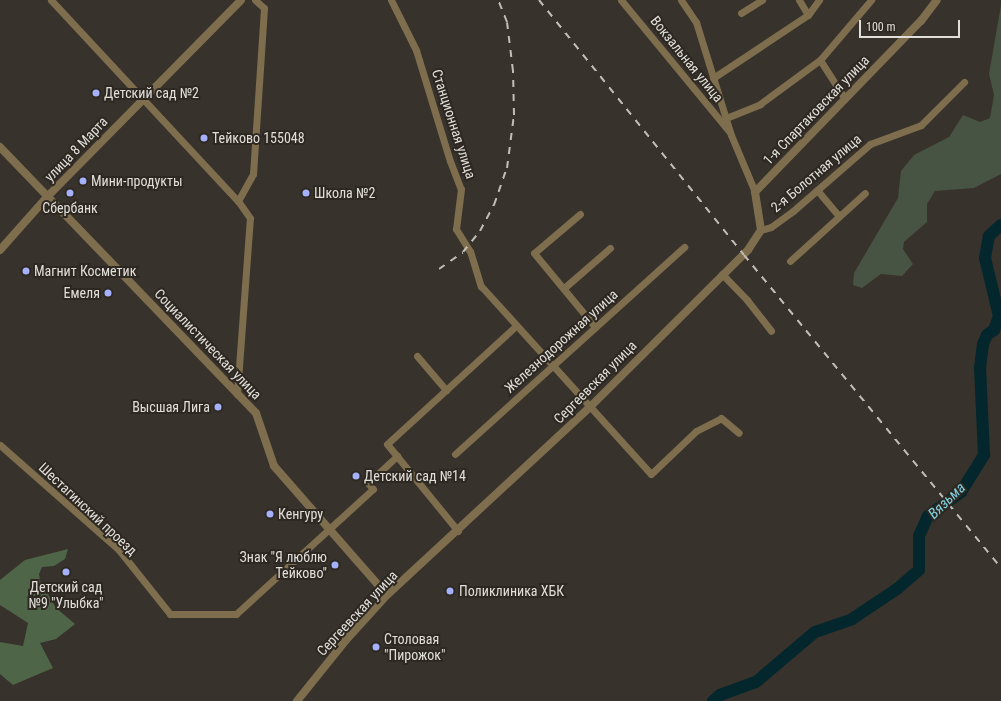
<!DOCTYPE html>
<meta charset="utf-8">
<style>
body{margin:0}
#map{position:relative;width:1001px;height:701px;overflow:hidden;background:#37322b;font-family:"Roboto Condensed",sans-serif}
div>[style]{position:absolute}
.green>*{inset:0;background:#475443}
.forest>*{inset:0;background:#4f6548}
.river>*{height:12px;margin:-6px;padding:0 6px;transform-origin:6px;border-radius:6px;background:#03272d}
.minor>*{height:7px;margin:-3.5px;padding:0 3.5px;transform-origin:3.5px;border-radius:3.5px;background:#7e6e4e}
.tertiary>*{height:8px;margin:-4px;padding:0 4px;transform-origin:4px;border-radius:4px;background:#7e6e4e}
.rail>*{height:2px;margin-top:-1px;transform-origin:0;background:repeating-linear-gradient(90deg,#c1bdb8 0 7px,transparent 0 14px)}
.dots>*{width:11px;height:11px;translate:-50% -50%;box-sizing:border-box;border:2px solid #2d2821;border-radius:50%}
span{translate:-50% -50%;white-space:nowrap;text-align:center;line-height:1.15;-webkit-text-stroke:4px #2d2821;paint-order:stroke}
.street-label{font-size:14px;color:#e2dfda}
.poi-label{font-size:14px;color:#e2dfda}
.left{translate:0 -50%;text-align:left}
.right{translate:-100% -50%;text-align:right}
.water-label{font-size:15px;color:#80d0df;font-style:italic}
.scale{position:absolute;left:859px;top:20px;width:101px;height:18px;box-sizing:border-box;border:2px solid #e2dfda;border-top:0;padding-left:5px;font-size:12px;line-height:14px;white-space:nowrap;color:#e2dfda;-webkit-text-stroke:3px #2d2821;paint-order:stroke}
</style>
<div id="map">
<div class="green">
<i style="clip-path:polygon(1001px 5px,1001px 174px,974px 188px,935px 191px,927px 204px,927px 222px,904px 242px,903px 249px,913px 264px,902px 276px,881px 274px,862px 288px,853px 285px,854px 273px,898px 198px,901px 171px,914px 155px,949px 137px,963px 115px,980px 122px,990px 118px,994px 95px,989px 74px)"></i>
</div>
<div class="forest">
<i style="clip-path:polygon(68px 549px,65px 559px,54px 566px,42px 567px,39px 574px,40px 581px,56px 608px,75px 624px,56px 639px,40px 643px,53px 668px,13px 685px,0 674px,0 642px,23px 646px,28px 623px,0 605px,0 580px,25px 560px)"></i>
</div>
<div class="river">
<i style="left:713px;top:701px;width:9px;rotate:-41deg"></i>
<i style="left:720px;top:695px;width:38px;rotate:-20deg"></i>
<i style="left:756px;top:682px;width:77px;rotate:-40.3deg"></i>
<i style="left:815px;top:632px;width:39px;rotate:-19deg"></i>
<i style="left:852px;top:619px;width:54px;rotate:-33.7deg"></i>
<i style="left:897px;top:589px;width:29px;rotate:-41deg"></i>
<i style="left:919px;top:570px;width:34px;rotate:-90deg"></i>
<i style="left:919px;top:536px;width:22px;rotate:-66deg"></i>
<i style="left:928px;top:516px;width:41px;rotate:-36deg"></i>
<i style="left:961px;top:492px;width:44px;rotate:-58.1deg"></i>
<i style="left:984px;top:455px;width:87px;rotate:-92.6deg"></i>
<i style="left:980px;top:368px;width:24px;rotate:-83deg"></i>
<i style="left:983px;top:344px;width:10px;rotate:-66deg"></i>
<i style="left:987px;top:335px;width:9px;rotate:-36deg"></i>
<i style="left:994px;top:330px;width:15px;rotate:-70deg"></i>
<i style="left:999px;top:316px;width:60px;rotate:-103.6deg"></i>
<i style="left:985px;top:258px;width:22px;rotate:-80deg"></i>
<i style="left:989px;top:236px;width:16px;rotate:-43deg"></i>
</div>
<div class="minor">
<i style="left:51px;top:0;width:275px;rotate:47.1deg"></i>
<i style="left:391px;top:0;width:56px;rotate:63.4deg"></i>
<i style="left:416px;top:50px;width:116px;rotate:73deg"></i>
<i style="left:450px;top:161px;width:30px;rotate:69deg"></i>
<i style="left:461px;top:189px;width:40px;rotate:97.1deg"></i>
<i style="left:456px;top:229px;width:26px;rotate:58deg"></i>
<i style="left:470px;top:251px;width:37px;rotate:73deg"></i>
<i style="left:481px;top:286px;width:253px;rotate:47.9deg"></i>
<i style="left:651px;top:474px;width:62px;rotate:-43.7deg"></i>
<i style="left:696px;top:431px;width:28px;rotate:-27deg"></i>
<i style="left:721px;top:418px;width:23px;rotate:40deg"></i>
<i style="left:621px;top:0;width:170px;rotate:50.5deg"></i>
<i style="left:681px;top:0;width:27px;rotate:56deg"></i>
<i style="left:696px;top:22px;width:118px;rotate:72.8deg"></i>
<i style="left:731px;top:135px;width:62px;rotate:67.2deg"></i>
<i style="left:799px;top:0;width:17px;rotate:59deg"></i>
<i style="left:741px;top:13px;width:25px;rotate:-32deg"></i>
<i style="left:820px;top:60px;width:46px;rotate:57.3deg"></i>
<i style="left:713px;top:78px;width:114px;rotate:-33.6deg"></i>
<i style="left:808px;top:15px;width:19px;rotate:-54deg"></i>
<i style="left:726px;top:118px;width:37px;rotate:-22deg"></i>
<i style="left:760px;top:104px;width:74px;rotate:-36.3deg"></i>
<i style="left:820px;top:60px;width:79px;rotate:-49.6deg"></i>
<i style="left:817px;top:190px;width:34px;rotate:50deg"></i>
<i style="left:580px;top:214px;width:60px;rotate:139.7deg"></i>
<i style="left:534px;top:253px;width:96px;rotate:50.5deg"></i>
<i style="left:761px;top:230px;width:10px;rotate:-17deg"></i>
<i style="left:771px;top:227px;width:27px;rotate:-36deg"></i>
<i style="left:793px;top:211px;width:102px;rotate:-41deg"></i>
<i style="left:870px;top:144px;width:54px;rotate:-20.4deg"></i>
<i style="left:921px;top:125px;width:61px;rotate:-45deg"></i>
<i style="left:790px;top:261px;width:101px;rotate:-42.2deg"></i>
<i style="left:722px;top:274px;width:36px;rotate:46deg"></i>
<i style="left:747px;top:300px;width:39px;rotate:52deg"></i>
<i style="left:564px;top:288px;width:61px;rotate:-41deg"></i>
<i style="left:417px;top:356px;width:45px;rotate:49.5deg"></i>
<i style="left:237px;top:394px;width:176px;rotate:-85.8deg"></i>
<i style="left:250px;top:218px;width:21px;rotate:-125deg"></i>
<i style="left:238px;top:201px;width:31px;rotate:-61deg"></i>
<i style="left:253px;top:174px;width:166px;rotate:-86.2deg"></i>
<i style="left:264px;top:8px;width:12px;rotate:-138deg"></i>
<i style="left:0;top:445px;width:159px;rotate:41.4deg"></i>
<i style="left:119px;top:550px;width:82px;rotate:51.4deg"></i>
<i style="left:170px;top:614px;width:66px"></i>
<i style="left:236px;top:614px;width:185px;rotate:-42.4deg"></i>
<i style="left:373px;top:489px;width:8px;rotate:-130deg"></i>
<i style="left:368px;top:483px;width:40px;rotate:-43deg"></i>
<i style="left:455px;top:454px;width:309px;rotate:-42.1deg"></i>
<i style="left:458px;top:531px;width:112px;rotate:-129.2deg"></i>
<i style="left:387px;top:444px;width:175px;rotate:-42.5deg"></i>
</div>
<div class="tertiary">
<i style="left:0;top:147px;width:369px;rotate:46.1deg"></i>
<i style="left:256px;top:413px;width:56px;rotate:71.2deg"></i>
<i style="left:274px;top:466px;width:171px;rotate:48.8deg"></i>
<i style="left:0;top:250px;width:71px;rotate:-48.4deg"></i>
<i style="left:47px;top:197px;width:276px;rotate:-45.4deg"></i>
<i style="left:297px;top:701px;width:78px;rotate:-51.2deg"></i>
<i style="left:346px;top:640px;width:61px;rotate:-47.7deg"></i>
<i style="left:387px;top:595px;width:277px;rotate:-42.8deg"></i>
<i style="left:590px;top:407px;width:223px;rotate:-44.8deg"></i>
<i style="left:748px;top:250px;width:24px;rotate:-57deg"></i>
<i style="left:761px;top:230px;width:38px;rotate:-99deg"></i>
<i style="left:755px;top:192px;width:238px;rotate:-45.9deg"></i>
<i style="left:921px;top:21px;width:26px;rotate:-53deg"></i>
</div>
<div class="rail">
<i style="left:539px;top:0;width:327px;rotate:51.2deg"></i>
<i style="left:744px;top:255px;width:405px;rotate:50.6deg"></i>
<i style="left:439px;top:269px;width:29px;rotate:-35deg"></i>
<i style="left:463px;top:252px;width:27px;rotate:-51deg"></i>
<i style="left:480px;top:231px;width:30px;rotate:-62deg"></i>
<i style="left:494px;top:205px;width:39px;rotate:-71deg"></i>
<i style="left:507px;top:168px;width:53px;rotate:-82.5deg"></i>
<i style="left:514px;top:115px;width:44px;rotate:-91.3deg"></i>
<i style="left:513px;top:71px;width:49px;rotate:-97deg"></i>
<i style="left:507px;top:22px;width:24px;rotate:-112deg"></i>
</div>
<div class="dots">
<i style="left:96px;top:93px;background:#a5b1fc"></i>
<i style="left:204px;top:138px;background:#a5b1fc"></i>
<i style="left:83px;top:181px;background:#a5b1fc"></i>
<i style="left:70px;top:193px;background:#a5b1fc"></i>
<i style="left:306px;top:193px;background:#a5b1fc"></i>
<i style="left:26px;top:271px;background:#a5b1fc"></i>
<i style="left:108px;top:293px;background:#a5b1fc"></i>
<i style="left:218px;top:407px;background:#a5b1fc"></i>
<i style="left:356px;top:476px;background:#a5b1fc"></i>
<i style="left:270px;top:514px;background:#a5b1fc"></i>
<i style="left:335px;top:565px;background:#a5b1fc"></i>
<i style="left:66px;top:572px;background:#a5b1fc"></i>
<i style="left:450px;top:591px;background:#a5b1fc"></i>
<i style="left:376px;top:647px;background:#a5b1fc"></i>
</div>
<div class="street-label">
<span style="left:687px;top:59px;rotate:51deg">Вокзальная улица</span>
<span style="left:816px;top:110px;rotate:-46deg">1-я Спартаковская улица</span>
<span style="left:454px;top:124px;rotate:72deg">Станционная улица</span>
<span style="left:76px;top:149px;rotate:-46deg">улица 8 Марта</span>
<span style="left:816px;top:173px;rotate:-40deg">2-я Болотная улица</span>
<span style="left:561px;top:341px;rotate:-42deg">Железнодорожная улица</span>
<span style="left:208px;top:344px;rotate:46deg">Социалистическая улица</span>
<span style="left:595px;top:382px;rotate:-45deg">Сергеевская улица</span>
<span style="left:88px;top:509px;rotate:43deg">Шестагинский проезд</span>
<span style="left:357px;top:613px;rotate:-47deg">Сергеевская улица</span>
</div>
<div class="poi-label">
<span class="left" style="left:104px;top:93px">Детский сад №2</span>
<span class="left" style="left:212px;top:138px">Тейково 155048</span>
<span class="left" style="left:91px;top:181px">Мини-продукты</span>
<span class="left" style="left:314px;top:193px">Школа №2</span>
<span style="left:70px;top:208px">Сбербанк</span>
<span class="left" style="left:34px;top:271px">Магнит Косметик</span>
<span class="right" style="left:100px;top:293px">Емеля</span>
<span class="right" style="left:210px;top:407px">Высшая Лига</span>
<span class="left" style="left:364px;top:476px">Детский сад №14</span>
<span class="left" style="left:278px;top:514px">Кенгуру</span>
<span class="right" style="left:327px;top:565px">Знак "Я люблю<br>Тейково"</span>
<span style="left:66px;top:595px">Детский сад<br>№9 "Улыбка"</span>
<span class="left" style="left:459px;top:591px">Поликлиника ХБК</span>
<span class="left" style="left:384px;top:647px">Столовая<br>"Пирожок"</span>
</div>
<div class="water-label">
<span style="left:947px;top:501px;rotate:-44deg">Вязьма</span>
</div>
<div class="scale">100 m</div>
</div>
